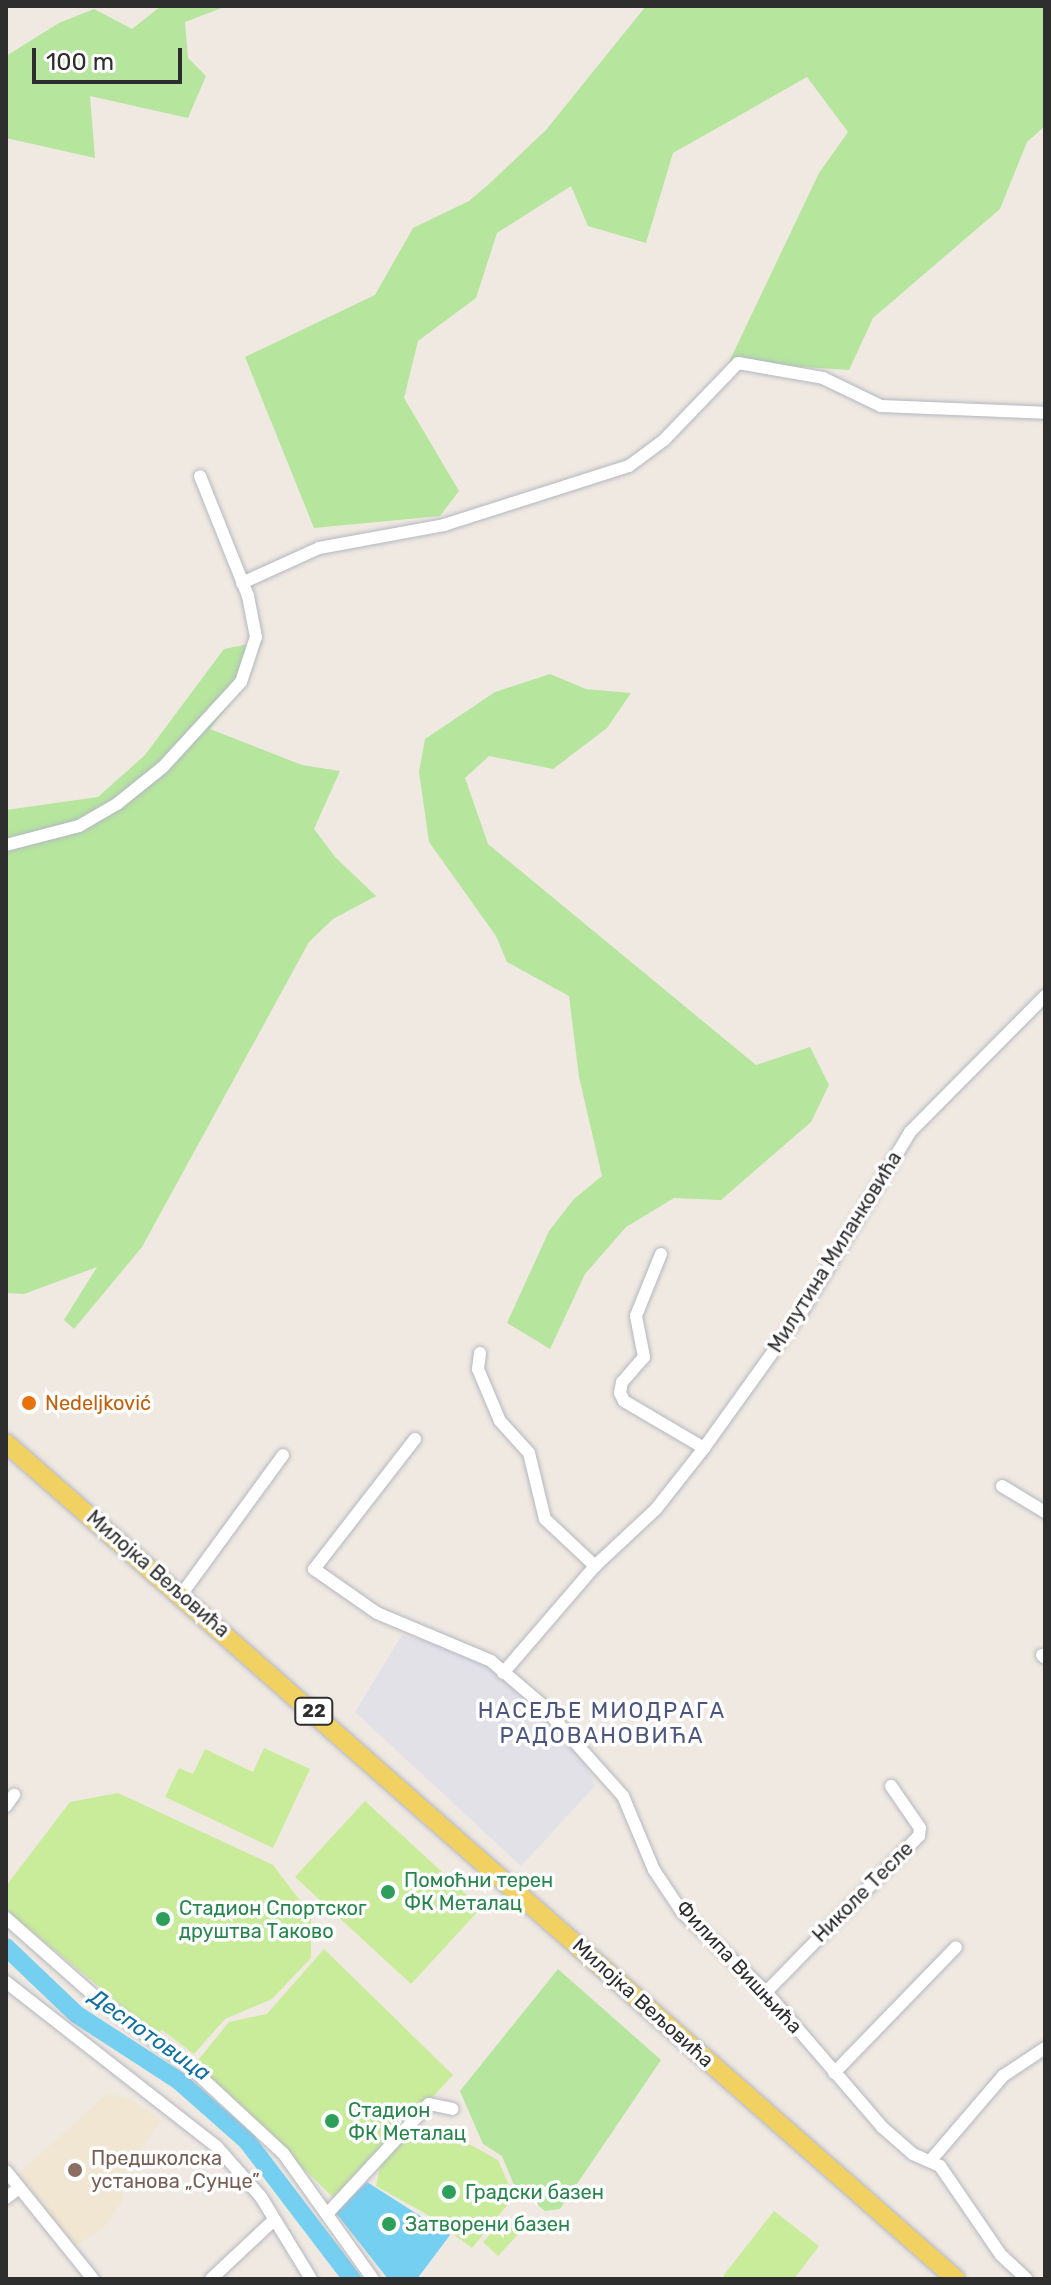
<!DOCTYPE html>
<meta charset="utf-8">
<style>
body{margin:0}
#map{position:relative;width:1051px;height:2285px;overflow:hidden;background:#efe9e1;font-family:Rubik,sans-serif}
div>[style]{position:absolute}
.industrial>*{inset:0;background:#e3e1e8}
.education>*{inset:0;background:#f0e6d1}
.green>*{inset:0;background:#b6e59e}
.pitch>*{inset:0;background:#c9ec9a}
.water>*{inset:0;background:#75cff0}
.river>*{height:18px;margin:-9px;padding:0 9px;transform-origin:9px;border-radius:9px;background:#75cff0}
.roads{filter:drop-shadow(0 0 2px #b4b7c1) drop-shadow(0 0 2px #b4b7c1)}
.minor>*{height:12px;margin:-6px;padding:0 6px;transform-origin:6px;border-radius:6px;background:#fff}
.primary>*{height:18px;margin:-9px;padding:0 9px;transform-origin:9px;border-radius:9px;background:#f2d163}
.dots>*{width:22px;height:22px;translate:-50% -50%;box-sizing:border-box;border:4px solid #fff;border-radius:50%}
span{translate:-50% -50%;white-space:nowrap;text-align:center;line-height:1.15;-webkit-text-stroke:7px #fff;paint-order:stroke}
.shield-label span{padding:2px 6px;background:#fff;border:2px solid;border-radius:6px;-webkit-text-stroke-width:0}
.shield-label{font-size:18px;color:#2e2e2e;font-weight:700}
.street-label{font-size:20px;color:#2e2e2e}
.food-label{font-size:20px;color:#c56008}
.left{translate:0 -50%;text-align:left}
.leisure-label{font-size:20px;color:#27864d}
.education-label{font-size:20px;color:#785e54}
.neighbourhood-label{font-size:22px;color:#4d5680;letter-spacing:2px}
.water-label{font-size:22px;color:#0d6fa3;font-style:italic}
.frame{position:absolute;inset:0;border:8px solid #2e2e2e;pointer-events:none}
.scale{position:absolute;left:32px;top:48px;width:150px;height:36px;box-sizing:border-box;border:4px solid #2e2e2e;border-top:0;padding-left:10px;font-size:24px;line-height:28px;white-space:nowrap;color:#2e2e2e;-webkit-text-stroke:6px #fff;paint-order:stroke}
</style>
<div id="map">
<div class="industrial">
<i style="clip-path:polygon(402px 1635px,486px 1659px,578px 1747px,595px 1786px,521px 1866px,355px 1712px)"></i>
</div>
<div class="education">
<i style="clip-path:polygon(108px 2093px,133px 2101px,161px 2120px,118px 2182px,123px 2200px,105px 2226px,76px 2246px,18px 2174px)"></i>
</div>
<div class="green">
<i style="clip-path:polygon(161px 6px,227px 6px,185px 22px,188px 58px,206px 76px,188px 118px,90px 96px,95px 158px,6px 138px,6px 56px,59px 23px,94px 9px,132px 29px)"></i>
<i style="clip-path:polygon(646px 6px,1045px 6px,1045px 126px,1027px 142px,1000px 209px,873px 318px,849px 370px,729px 362px,819px 173px,848px 132px,807px 77px,673px 153px,646px 243px,588px 226px,571px 186px,497px 233px,476px 298px,418px 341px,404px 398px,459px 491px,440px 516px,314px 528px,245px 357px,375px 295px,413px 228px,469px 201px,489px 184px,546px 130px)"></i>
<i style="clip-path:polygon(263px 641px,239px 691px,210px 729px,302px 765px,340px 771px,314px 829px,336px 858px,376px 896px,333px 919px,309px 942px,142px 1247px,74px 1329px,64px 1320px,97px 1267px,24px 1294px,6px 1293px,6px 810px,98px 797px,145px 755px,224px 649px)"></i>
<i style="clip-path:polygon(550px 674px,586px 689px,631px 693px,607px 728px,553px 769px,489px 756px,465px 778px,488px 844px,756px 1065px,810px 1047px,829px 1085px,811px 1122px,721px 1200px,674px 1198px,626px 1227px,585px 1274px,550px 1349px,507px 1323px,549px 1231px,574px 1199px,602px 1176px,579px 1077px,569px 996px,507px 962px,496px 936px,429px 842px,419px 772px,425px 739px,495px 692px)"></i>
<i style="clip-path:polygon(558px 1969px,661px 2060px,560px 2209px,545px 2211px,514px 2185px,502px 2156px,483px 2144px,460px 2091px)"></i>
</div>
<div class="pitch">
<i style="clip-path:polygon(264px 1748px,310px 1769px,273px 1848px,165px 1797px,179px 1768px,193px 1774px,205px 1749px,253px 1772px)"></i>
<i style="clip-path:polygon(118px 1793px,273px 1865px,311px 1915px,311px 1958px,272px 1999px,225px 2019px,194px 2054px,162px 2030px,156px 2034px,6px 1910px,6px 1886px,70px 1802px)"></i>
<i style="clip-path:polygon(365px 1801px,481px 1908px,411px 1984px,295px 1877px)"></i>
<i style="clip-path:polygon(324px 1949px,453px 2075px,337px 2201px,195px 2064px,229px 2022px,267px 2014px)"></i>
<i style="clip-path:polygon(403px 2133px,471px 2145px,498px 2160px,514px 2197px,472px 2248px,426px 2214px,376px 2186px,383px 2153px)"></i>
<i style="clip-path:polygon(774px 2211px,819px 2246px,794px 2279px,727px 2279px,723px 2276px)"></i>
<i style="clip-path:polygon(506px 2217px,521px 2231px,498px 2256px,483px 2242px)"></i>
</div>
<div class="water">
<i style="clip-path:polygon(367px 2182px,450px 2235px,417px 2279px,388px 2279px,336px 2213px)"></i>
</div>
<div class="river">
<i style="left:6px;top:1947px;width:97px;rotate:43.7deg"></i>
<i style="left:76px;top:2014px;width:123px;rotate:33deg"></i>
<i style="left:179px;top:2081px;width:91px;rotate:41.4deg"></i>
<i style="left:247px;top:2141px;width:173px;rotate:52.7deg"></i>
</div>
<div class="roads">
<div class="minor">
<i style="left:242px;top:583px;width:85px;rotate:-24.4deg"></i>
<i style="left:319px;top:548px;width:127px;rotate:-10.4deg"></i>
<i style="left:444px;top:525px;width:194px;rotate:-17.7deg"></i>
<i style="left:629px;top:466px;width:44px;rotate:-36.6deg"></i>
<i style="left:664px;top:440px;width:107px;rotate:-46.1deg"></i>
<i style="left:738px;top:363px;width:86px;rotate:10deg"></i>
<i style="left:823px;top:378px;width:64px;rotate:25.8deg"></i>
<i style="left:881px;top:406px;width:164px;rotate:2.4deg"></i>
<i style="left:6px;top:845px;width:75px;rotate:-14.6deg"></i>
<i style="left:79px;top:826px;width:44px;rotate:-30.1deg"></i>
<i style="left:117px;top:804px;width:59px;rotate:-38.8deg"></i>
<i style="left:163px;top:767px;width:115px;rotate:-47.5deg"></i>
<i style="left:241px;top:682px;width:47px;rotate:-71.6deg"></i>
<i style="left:256px;top:637px;width:42px;rotate:-101deg"></i>
<i style="left:248px;top:596px;width:129px;rotate:-111.8deg"></i>
<i style="left:661px;top:1254px;width:67px;rotate:112deg"></i>
<i style="left:636px;top:1316px;width:42px;rotate:79deg"></i>
<i style="left:644px;top:1357px;width:33px;rotate:131deg"></i>
<i style="left:622px;top:1382px;width:11px;rotate:100deg"></i>
<i style="left:620px;top:1393px;width:9px;rotate:63deg"></i>
<i style="left:624px;top:1401px;width:93px;rotate:30.4deg"></i>
<i style="left:480px;top:1353px;width:16px;rotate:97deg"></i>
<i style="left:478px;top:1369px;width:56px;rotate:67.1deg"></i>
<i style="left:500px;top:1421px;width:43px;rotate:47.8deg"></i>
<i style="left:529px;top:1453px;width:68px;rotate:76.4deg"></i>
<i style="left:545px;top:1519px;width:69px;rotate:43.2deg"></i>
<i style="left:415px;top:1439px;width:165px;rotate:127.8deg"></i>
<i style="left:314px;top:1569px;width:77px;rotate:34.9deg"></i>
<i style="left:377px;top:1613px;width:124px;rotate:22.8deg"></i>
<i style="left:491px;top:1661px;width:65px;rotate:40.6deg"></i>
<i style="left:540px;top:1703px;width:125px;rotate:48.3deg"></i>
<i style="left:623px;top:1796px;width:80px;rotate:67.3deg"></i>
<i style="left:654px;top:1870px;width:50px;rotate:56.3deg"></i>
<i style="left:682px;top:1912px;width:116px;rotate:43.6deg"></i>
<i style="left:766px;top:1992px;width:178px;rotate:49.3deg"></i>
<i style="left:882px;top:2127px;width:41px;rotate:41.1deg"></i>
<i style="left:913px;top:2154px;width:30px;rotate:24deg"></i>
<i style="left:940px;top:2166px;width:108px;rotate:55.6deg"></i>
<i style="left:1001px;top:2255px;width:35px;rotate:43deg"></i>
<i style="left:1002px;top:1486px;width:50px;rotate:31.2deg"></i>
<i style="left:181px;top:1595px;width:173px;rotate:-53.9deg"></i>
<i style="left:1042px;top:1655px;width:4px;rotate:45deg"></i>
<i style="left:503px;top:1673px;width:141px;rotate:-49.3deg"></i>
<i style="left:595px;top:1566px;width:83px;rotate:-43.1deg"></i>
<i style="left:656px;top:1509px;width:78px;rotate:-51.8deg"></i>
<i style="left:704px;top:1448px;width:166px;rotate:-54.3deg"></i>
<i style="left:801px;top:1313px;width:211px;rotate:-58.9deg"></i>
<i style="left:910px;top:1132px;width:192px;rotate:-45.2deg"></i>
<i style="left:6px;top:1806px;width:14px;rotate:-54deg"></i>
<i style="left:6px;top:1918px;width:125px;rotate:41.4deg"></i>
<i style="left:100px;top:2001px;width:112px;rotate:36.3deg"></i>
<i style="left:190px;top:2067px;width:127px;rotate:42.8deg"></i>
<i style="left:283px;top:2153px;width:155px;rotate:54.5deg"></i>
<i style="left:6px;top:1982px;width:268px;rotate:38deg"></i>
<i style="left:217px;top:2147px;width:67px;rotate:48.7deg"></i>
<i style="left:261px;top:2197px;width:96px;rotate:58.6deg"></i>
<i style="left:766px;top:1992px;width:219px;rotate:-45.6deg"></i>
<i style="left:919px;top:1836px;width:8px;rotate:-83deg"></i>
<i style="left:920px;top:1828px;width:51px;rotate:-124.6deg"></i>
<i style="left:834px;top:2073px;width:175px;rotate:-45.9deg"></i>
<i style="left:931px;top:2160px;width:111px;rotate:-49.4deg"></i>
<i style="left:1003px;top:2076px;width:50px;rotate:-33.7deg"></i>
<i style="left:6px;top:2171px;width:139px;rotate:51.1deg"></i>
<i style="left:6px;top:2198px;width:16px;rotate:-38deg"></i>
<i style="left:327px;top:2214px;width:150px;rotate:-47.2deg"></i>
<i style="left:429px;top:2104px;width:24px;rotate:12deg"></i>
<i style="left:211px;top:2279px;width:86px;rotate:-43.1deg"></i>
</div>
<div class="primary">
<i style="left:6px;top:1443px;width:1265px;rotate:41.35deg"></i>
</div>
</div>
<div class="dots">
<i style="left:29px;top:1403px;background:#e8710a"></i>
<i style="left:388px;top:1892px;background:#2e9e5b"></i>
<i style="left:163px;top:1919px;background:#2e9e5b"></i>
<i style="left:332px;top:2121px;background:#2e9e5b"></i>
<i style="left:75px;top:2170px;background:#8d6e63"></i>
<i style="left:449px;top:2192px;background:#2e9e5b"></i>
<i style="left:389px;top:2224px;background:#2e9e5b"></i>
</div>
<div class="shield-label">
<span style="left:314px;top:1711px">22</span>
</div>
<div class="street-label">
<span style="left:835px;top:1252px;rotate:-58deg">Милутина Миланковића</span>
<span style="left:158px;top:1574px;rotate:41deg">Милојка Вељовића</span>
<span style="left:863px;top:1892px;rotate:-45deg">Николе Тесле</span>
<span style="left:739px;top:1967px;rotate:47deg">Филипа Вишњића</span>
<span style="left:643px;top:2003px;rotate:42deg">Милојка Вељовића</span>
</div>
<div class="food-label">
<span class="left" style="left:45px;top:1403px">Nedeljković</span>
</div>
<div class="leisure-label">
<span class="left" style="left:404px;top:1892px">Помоћни терен<br>ФК Металац</span>
<span class="left" style="left:179px;top:1920px">Стадион Спортског<br>друштва Таково</span>
<span class="left" style="left:348px;top:2122px">Стадион<br>ФК Металац</span>
<span class="left" style="left:465px;top:2192px">Градски базен</span>
<span class="left" style="left:405px;top:2224px">Затворени базен</span>
</div>
<div class="education-label">
<span class="left" style="left:91px;top:2170px">Предшколска<br>установа „Сунце”</span>
</div>
<div class="neighbourhood-label">
<span style="left:602px;top:1723px">НАСЕЉЕ МИОДРАГА<br>РАДОВАНОВИЋА</span>
</div>
<div class="water-label">
<span style="left:150px;top:2035px;rotate:35deg">Деспотовица</span>
</div>
<div class="frame"></div>
<div class="scale">100 m</div>
</div>
